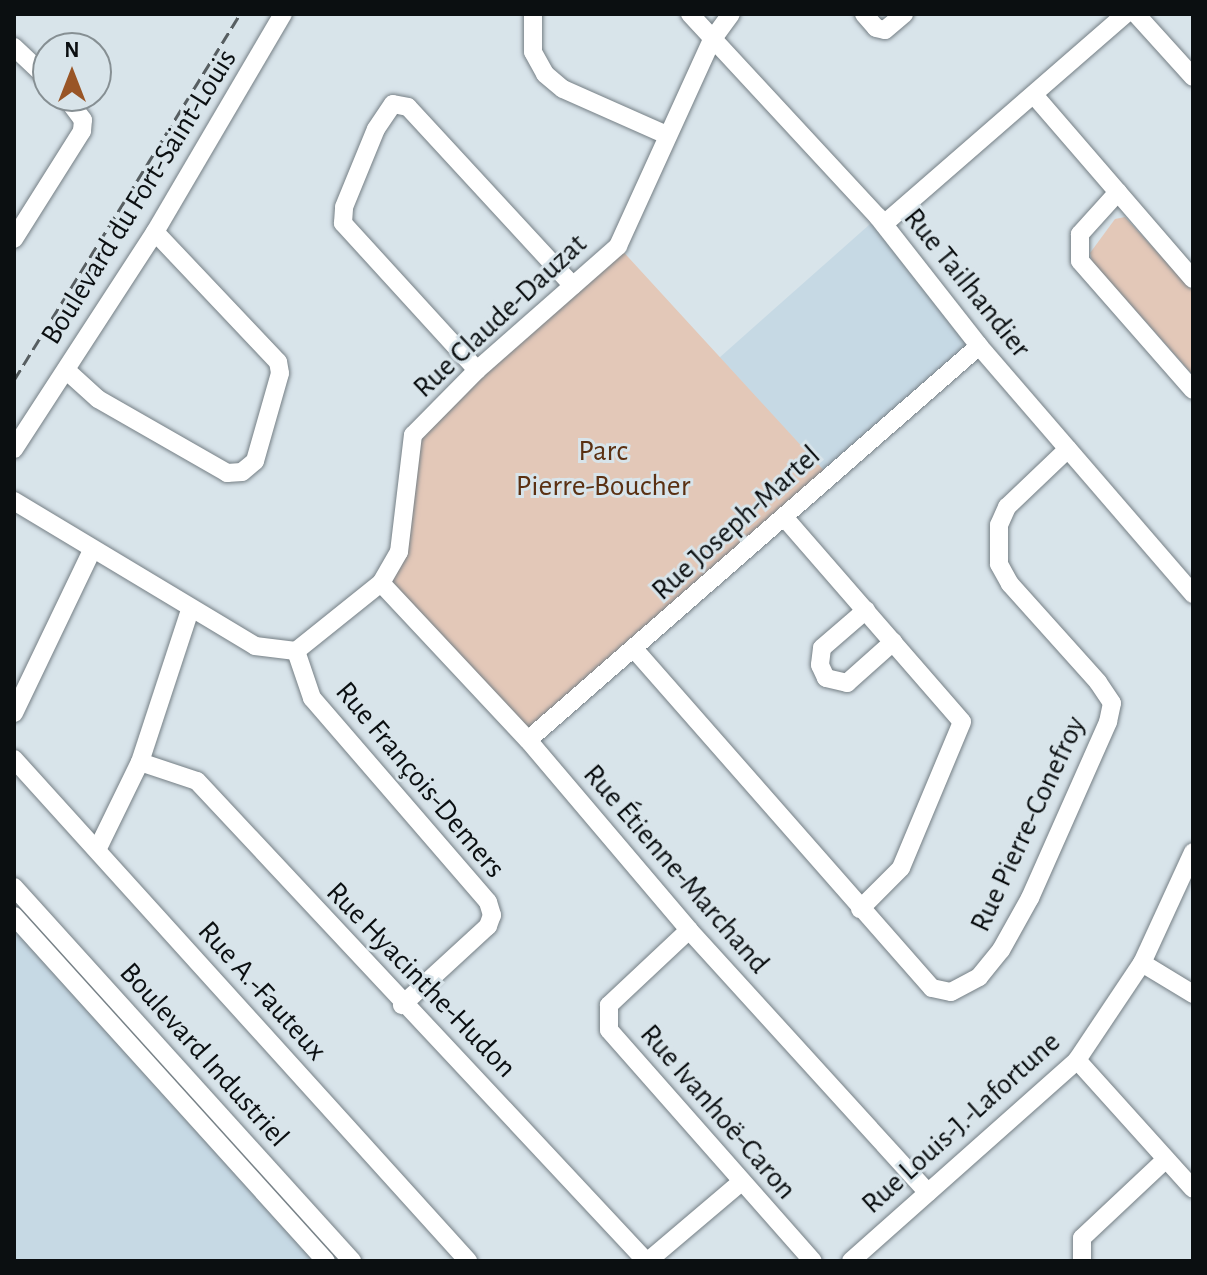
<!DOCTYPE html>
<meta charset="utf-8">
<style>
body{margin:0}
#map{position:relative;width:1207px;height:1275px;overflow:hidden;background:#d8e4ea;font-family:"Alegreya Sans",sans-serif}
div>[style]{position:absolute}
.built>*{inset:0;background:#c6d9e4}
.green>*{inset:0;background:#e3c8b8}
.roads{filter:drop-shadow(0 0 2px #757f85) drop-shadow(0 0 2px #757f85)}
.minor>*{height:18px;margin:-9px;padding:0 9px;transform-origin:9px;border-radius:9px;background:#fff}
.rail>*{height:3px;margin-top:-1.5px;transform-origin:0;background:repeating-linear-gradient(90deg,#575e61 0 12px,transparent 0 18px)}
span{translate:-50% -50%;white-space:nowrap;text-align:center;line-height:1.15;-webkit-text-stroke:6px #d8e4ea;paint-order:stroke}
.street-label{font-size:30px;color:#0b0f11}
.park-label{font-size:30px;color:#5a3012}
.frame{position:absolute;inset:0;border:16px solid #0b0f11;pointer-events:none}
.north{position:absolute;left:32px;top:32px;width:80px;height:80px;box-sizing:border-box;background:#d8e4ea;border:2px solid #868f93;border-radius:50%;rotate:0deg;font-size:22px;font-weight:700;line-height:32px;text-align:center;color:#0b0f11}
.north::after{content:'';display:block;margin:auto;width:28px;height:36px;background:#995526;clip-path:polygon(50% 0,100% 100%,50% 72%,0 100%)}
</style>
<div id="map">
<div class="built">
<i style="clip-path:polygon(878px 217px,979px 346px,829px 476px,719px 358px)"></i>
<i style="clip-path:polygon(14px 922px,321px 1261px,14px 1261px)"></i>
</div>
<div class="green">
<i style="clip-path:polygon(1125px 217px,1193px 291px,1193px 375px,1092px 261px,1090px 253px,1115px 219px)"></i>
<i style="clip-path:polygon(618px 246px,829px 476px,528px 740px,381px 583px,399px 552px,413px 435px)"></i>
</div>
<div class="roads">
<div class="minor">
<i style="left:533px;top:14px;width:38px;rotate:90deg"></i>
<i style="left:533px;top:52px;width:25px;rotate:61deg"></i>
<i style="left:545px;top:74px;width:23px;rotate:40deg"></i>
<i style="left:563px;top:89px;width:114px;rotate:23.9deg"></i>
<i style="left:690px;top:14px;width:277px;rotate:47.2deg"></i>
<i style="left:878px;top:217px;width:164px;rotate:51.9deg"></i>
<i style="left:979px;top:346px;width:328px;rotate:49.2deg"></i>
<i style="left:864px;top:14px;width:18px;rotate:49deg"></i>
<i style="left:876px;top:28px;width:9px;rotate:13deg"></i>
<i style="left:885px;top:30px;width:25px;rotate:-40deg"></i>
<i style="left:1136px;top:14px;width:85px;rotate:47.9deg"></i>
<i style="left:14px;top:47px;width:47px;rotate:43.3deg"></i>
<i style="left:1034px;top:95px;width:243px;rotate:49.2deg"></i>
<i style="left:1118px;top:192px;width:57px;rotate:132.1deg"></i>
<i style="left:1080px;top:234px;width:27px;rotate:90deg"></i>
<i style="left:1080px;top:261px;width:171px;rotate:48.8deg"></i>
<i style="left:884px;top:224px;width:320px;rotate:-41deg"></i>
<i style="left:14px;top:239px;width:128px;rotate:-57.8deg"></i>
<i style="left:82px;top:131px;width:11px;rotate:-85deg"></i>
<i style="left:83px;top:120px;width:30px;rotate:-127deg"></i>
<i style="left:66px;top:370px;width:43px;rotate:42.2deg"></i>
<i style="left:98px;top:399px;width:149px;rotate:29.8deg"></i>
<i style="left:227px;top:473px;width:15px;rotate:-4deg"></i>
<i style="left:242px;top:472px;width:17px;rotate:-40deg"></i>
<i style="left:255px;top:461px;width:91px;rotate:-74.1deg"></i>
<i style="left:280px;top:373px;width:11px;rotate:-100deg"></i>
<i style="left:278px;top:362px;width:179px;rotate:-133.4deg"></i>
<i style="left:477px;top:370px;width:199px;rotate:-132.4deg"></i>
<i style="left:343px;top:223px;width:16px;rotate:-86deg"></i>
<i style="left:344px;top:207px;width:84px;rotate:-67.7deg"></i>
<i style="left:376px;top:129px;width:30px;rotate:-56deg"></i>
<i style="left:393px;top:104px;width:15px;rotate:11deg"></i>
<i style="left:408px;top:107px;width:243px;rotate:47.3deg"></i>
<i style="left:14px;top:449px;width:259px;rotate:-57deg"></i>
<i style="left:155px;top:232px;width:253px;rotate:-59.6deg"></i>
<i style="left:14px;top:501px;width:281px;rotate:31deg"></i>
<i style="left:255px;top:646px;width:41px;rotate:7deg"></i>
<i style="left:296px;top:651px;width:109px;rotate:-38.7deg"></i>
<i style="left:381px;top:583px;width:36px;rotate:-60deg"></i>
<i style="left:399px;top:552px;width:118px;rotate:-83.2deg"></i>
<i style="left:413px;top:435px;width:91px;rotate:-45.4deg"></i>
<i style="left:477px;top:370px;width:188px;rotate:-41.3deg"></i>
<i style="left:618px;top:246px;width:226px;rotate:-65.5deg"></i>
<i style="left:712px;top:40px;width:32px;rotate:-54deg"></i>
<i style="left:784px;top:517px;width:271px;rotate:49deg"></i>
<i style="left:962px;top:722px;width:158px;rotate:112.7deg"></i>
<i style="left:901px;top:868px;width:58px;rotate:135deg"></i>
<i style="left:381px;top:583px;width:215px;rotate:46.9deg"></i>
<i style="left:528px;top:740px;width:249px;rotate:49.7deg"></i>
<i style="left:689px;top:930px;width:355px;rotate:47.7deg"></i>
<i style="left:866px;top:610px;width:58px;rotate:139.2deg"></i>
<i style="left:822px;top:648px;width:17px;rotate:97deg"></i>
<i style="left:820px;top:665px;width:14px;rotate:65deg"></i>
<i style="left:826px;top:678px;width:22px;rotate:13deg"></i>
<i style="left:847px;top:683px;width:62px;rotate:-41.7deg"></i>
<i style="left:635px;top:650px;width:450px;rotate:48.7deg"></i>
<i style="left:932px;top:988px;width:19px;rotate:12deg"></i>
<i style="left:951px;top:992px;width:32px;rotate:-28deg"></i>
<i style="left:979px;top:977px;width:35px;rotate:-51deg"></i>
<i style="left:1001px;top:950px;width:60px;rotate:-60.9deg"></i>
<i style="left:1030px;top:898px;width:193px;rotate:-66.1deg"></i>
<i style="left:1108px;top:722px;width:19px;rotate:-78deg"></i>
<i style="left:1112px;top:703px;width:25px;rotate:-124deg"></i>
<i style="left:1098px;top:682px;width:132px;rotate:-131.9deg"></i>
<i style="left:1010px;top:584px;width:23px;rotate:-119deg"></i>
<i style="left:999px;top:564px;width:39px;rotate:-90deg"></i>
<i style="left:999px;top:525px;width:20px;rotate:-66deg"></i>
<i style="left:1007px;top:507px;width:84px;rotate:-43.6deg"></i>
<i style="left:296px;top:651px;width:50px;rotate:71.2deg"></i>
<i style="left:312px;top:698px;width:269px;rotate:49.2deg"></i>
<i style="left:488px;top:902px;width:14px;rotate:73deg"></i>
<i style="left:492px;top:915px;width:12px;rotate:110deg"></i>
<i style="left:488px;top:926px;width:117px;rotate:137.4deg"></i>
<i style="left:14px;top:713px;width:181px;rotate:-64.4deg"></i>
<i style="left:528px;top:740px;width:599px;rotate:-41.14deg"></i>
<i style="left:14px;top:759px;width:677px;rotate:47.87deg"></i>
<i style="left:140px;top:762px;width:60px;rotate:18.4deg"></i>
<i style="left:197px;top:781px;width:657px;rotate:46.91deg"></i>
<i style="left:98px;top:848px;width:96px;rotate:-64deg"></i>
<i style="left:140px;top:762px;width:160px;rotate:-71.8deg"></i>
<i style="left:14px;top:887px;width:504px;rotate:47.89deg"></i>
<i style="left:14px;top:916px;width:465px;rotate:47.9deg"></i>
<i style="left:689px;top:930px;width:110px;rotate:136.8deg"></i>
<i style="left:609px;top:1005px;width:25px;rotate:90deg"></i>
<i style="left:609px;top:1030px;width:308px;rotate:48.6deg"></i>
<i style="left:1142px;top:963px;width:60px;rotate:31.3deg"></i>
<i style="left:1077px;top:1060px;width:173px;rotate:48deg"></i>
<i style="left:648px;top:1261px;width:122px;rotate:-40.3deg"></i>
<i style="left:851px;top:1261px;width:302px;rotate:-41.6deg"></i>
<i style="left:1077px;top:1060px;width:117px;rotate:-56.2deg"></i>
<i style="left:1142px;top:963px;width:122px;rotate:-65.3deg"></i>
<i style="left:1082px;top:1261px;width:23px;rotate:-90deg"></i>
<i style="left:1082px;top:1238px;width:115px;rotate:-43.2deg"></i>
</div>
</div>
<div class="rail">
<i style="left:14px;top:380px;width:430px;rotate:-58.3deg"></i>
</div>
<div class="street-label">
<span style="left:139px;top:197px;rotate:-58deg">Boulevard du Fort-Saint-Louis</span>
<span style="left:967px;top:283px;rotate:51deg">Rue Tailhandier</span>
<span style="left:500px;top:316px;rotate:-43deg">Rue Claude-Dauzat</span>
<span style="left:736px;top:523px;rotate:-42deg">Rue Joseph-Martel</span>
<span style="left:420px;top:780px;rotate:50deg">Rue François-Demers</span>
<span style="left:1028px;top:824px;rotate:-65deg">Rue Pierre-Conefroy</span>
<span style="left:676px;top:869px;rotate:49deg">Rue Étienne-Marchand</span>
<span style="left:421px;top:980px;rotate:46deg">Rue Hyacinthe-Hudon</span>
<span style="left:262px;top:991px;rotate:48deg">Rue A.-Fauteux</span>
<span style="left:204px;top:1055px;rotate:48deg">Boulevard Industriel</span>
<span style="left:718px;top:1112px;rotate:49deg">Rue Ivanhoë-Caron</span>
<span style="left:961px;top:1123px;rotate:-42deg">Rue Louis-J.-Lafortune</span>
</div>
<div class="park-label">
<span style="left:603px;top:468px">Parc<br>Pierre-Boucher</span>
</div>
<div class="frame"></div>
<div class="north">N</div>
</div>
